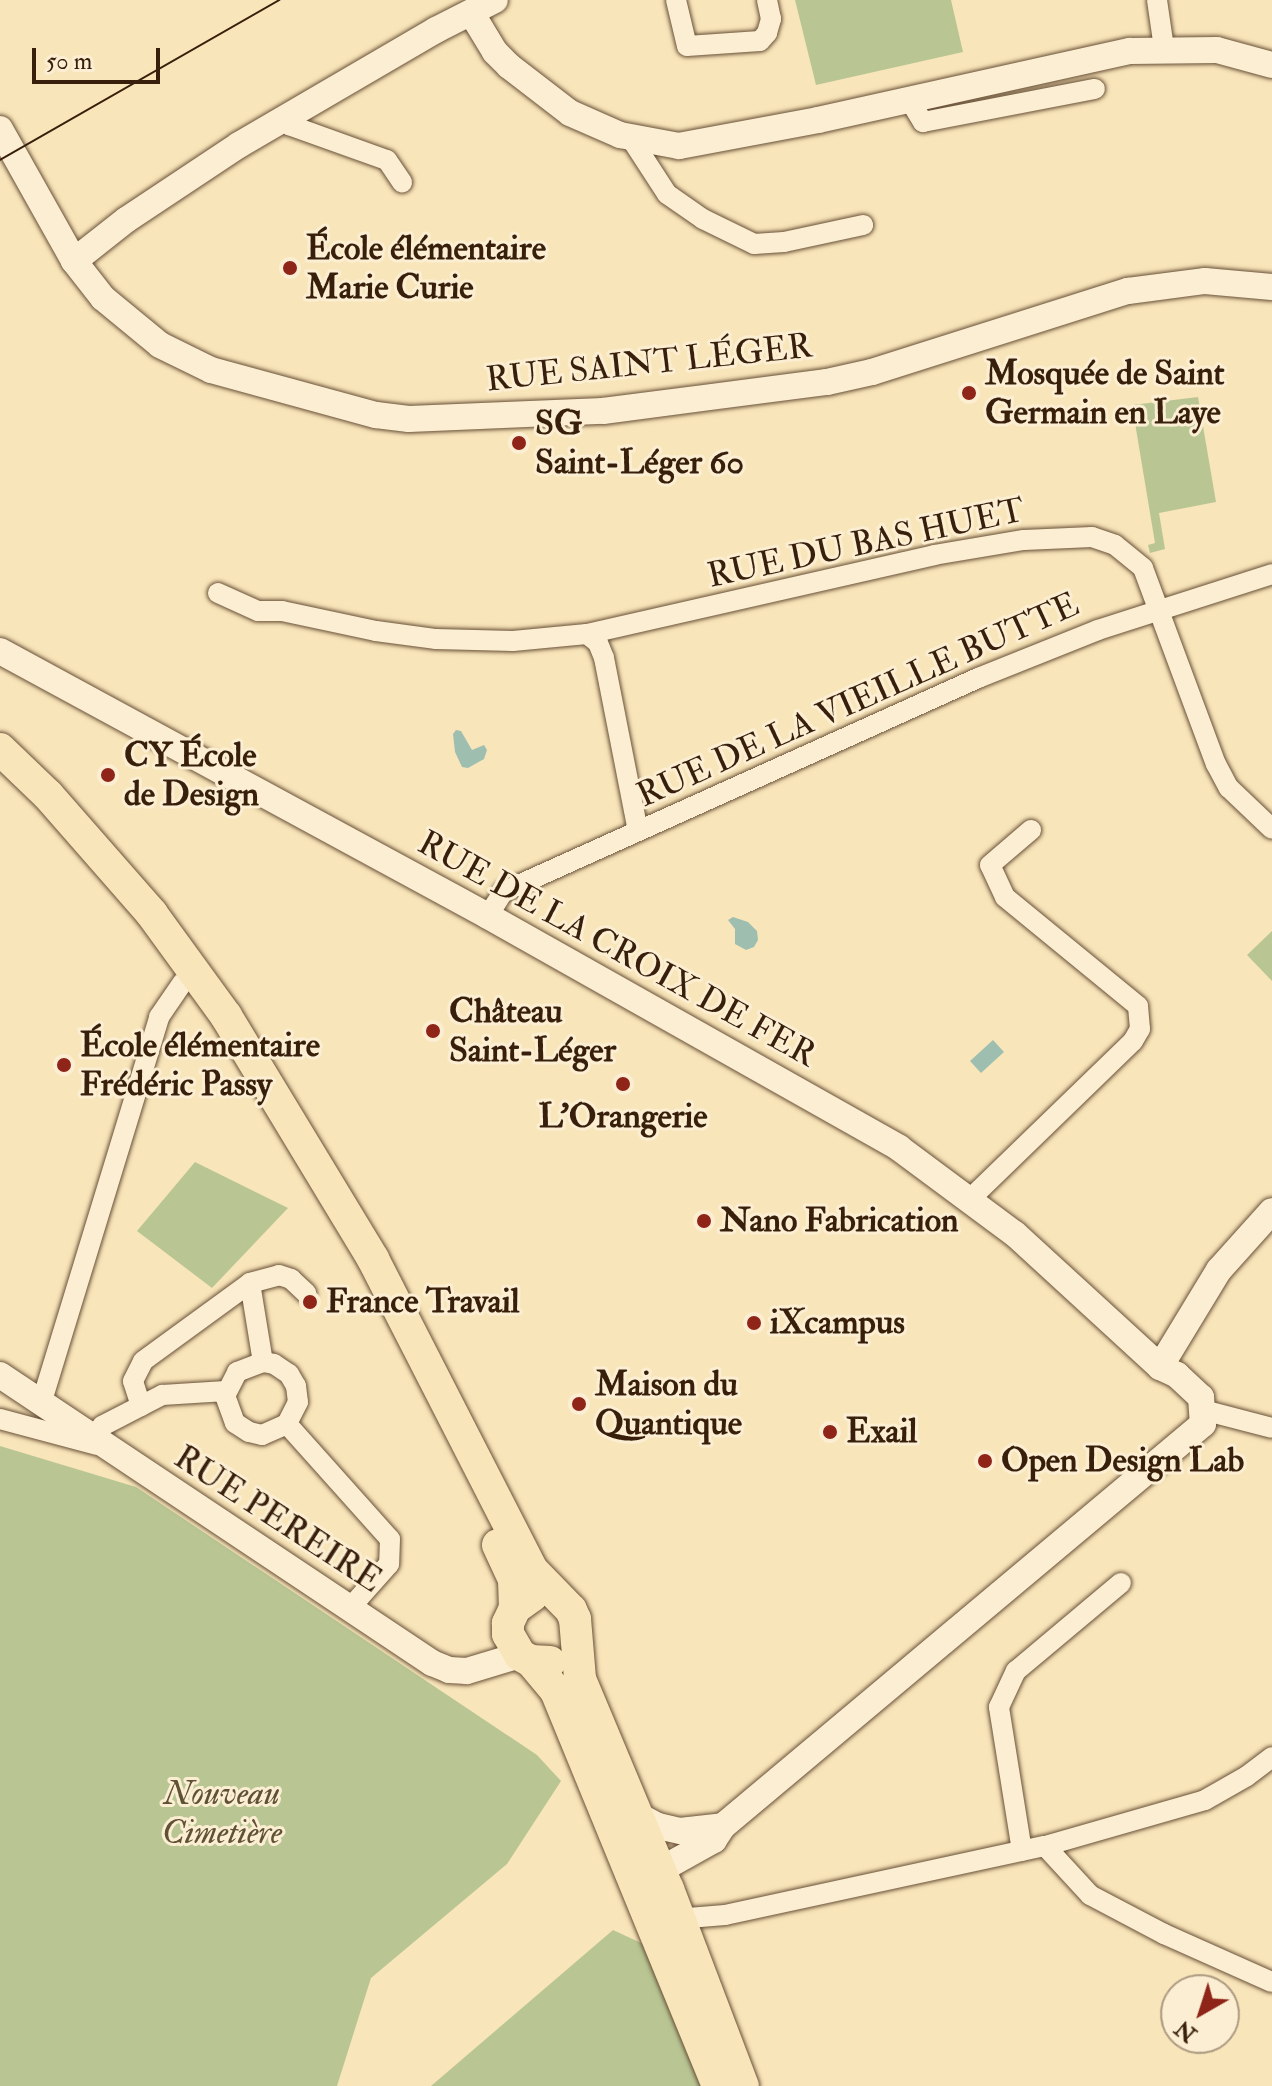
<!DOCTYPE html>
<meta charset="utf-8">
<style>
body{margin:0}
#map{position:relative;width:1272px;height:2086px;overflow:hidden;background:#f9e5ba;font-family:"IM FELL Double Pica",serif}
div>[style]{position:absolute}
.green>*{inset:0;background:#b9c694}
.water>*{inset:0;background:#9ebfb0}
.roads{filter:drop-shadow(0 0 2px #685037) drop-shadow(0 0 2px #685037)}
.minor>*{height:20px;margin:-10px;padding:0 10px;transform-origin:10px;border-radius:10px;background:#fbeed2}
.tertiary>*{height:26px;margin:-13px;padding:0 13px;transform-origin:13px;border-radius:13px;background:#fbeed2}
.primary>*{height:32px;margin:-16px;padding:0 16px;transform-origin:16px;border-radius:16px;background:#f9e5ba}
.tram>*{height:2px;margin:-1px;padding:0 1px;transform-origin:1px;border-radius:1px;background:#381f0b}
.dots>*{width:22px;height:22px;translate:-50% -50%;box-sizing:border-box;border:4px solid #fbeed2;border-radius:50%}
span{translate:-50% -50%;white-space:nowrap;text-align:center;line-height:1.15;-webkit-text-stroke:6px #fbeed2;paint-order:stroke}
.poi-label{font-size:34px;color:#381f0b;font-weight:700}
.left{translate:0 -50%;text-align:left}
.street-label{font-size:34px;color:#381f0b}
.park-label{font-size:34px;color:#5f5134;font-style:italic}
.north{position:absolute;left:1160px;top:1974px;width:80px;height:80px;box-sizing:border-box;background:#fbeed2;border:2px solid #ad9b82;border-radius:50%;rotate:219deg;font-size:22px;font-weight:700;line-height:32px;text-align:center;color:#381f0b}
.north::after{content:'';display:block;margin:auto;width:28px;height:36px;background:#8f2418;clip-path:polygon(50% 0,100% 100%,50% 72%,0 100%)}
.scale{position:absolute;left:32px;top:48px;width:128px;height:36px;box-sizing:border-box;border:4px solid #381f0b;border-top:0;padding-left:10px;font-size:24px;line-height:28px;white-space:nowrap;color:#381f0b;-webkit-text-stroke:6px #fbeed2;paint-order:stroke}
</style>
<div id="map">
<div class="green">
<i style="clip-path:polygon(795px 0,951px 0,963px 52px,816px 85px)"></i>
<i style="clip-path:polygon(1198px 397px,1216px 502px,1159px 513px,1165px 549px,1150px 553px,1148px 545px,1155px 543px,1132px 405px)"></i>
<i style="clip-path:polygon(1272px 931px,1272px 981px,1247px 955px)"></i>
<i style="clip-path:polygon(195px 1162px,288px 1208px,212px 1288px,137px 1231px)"></i>
<i style="clip-path:polygon(0 1446px,136px 1487px,537px 1755px,561px 1781px,507px 1864px,371px 1978px,337px 2086px,0 2086px)"></i>
<i style="clip-path:polygon(613px 1930px,652px 1948px,710px 2086px,431px 2086px)"></i>
</div>
<div class="water">
<i style="clip-path:polygon(456px 730px,461px 731px,472px 750px,484px 745px,487px 750px,484px 759px,468px 768px,462px 767px,455px 752px,453px 734px)"></i>
<i style="clip-path:polygon(733px 917px,748px 922px,757px 931px,758px 940px,754px 947px,746px 950px,735px 944px,735px 929px,728px 920px)"></i>
<i style="clip-path:polygon(993px 1040px,1004px 1052px,981px 1073px,970px 1061px)"></i>
</div>
<div class="roads">
<div class="minor">
<i style="left:676px;top:0;width:47px;rotate:76.6deg"></i>
<i style="left:687px;top:46px;width:73px;rotate:-3.9deg"></i>
<i style="left:760px;top:41px;width:11px;rotate:-49deg"></i>
<i style="left:767px;top:33px;width:15px;rotate:-74deg"></i>
<i style="left:771px;top:19px;width:19px;rotate:-102deg"></i>
<i style="left:1157px;top:0;width:49px;rotate:81.7deg"></i>
<i style="left:909px;top:99px;width:27px;rotate:59deg"></i>
<i style="left:923px;top:122px;width:175px;rotate:-10.9deg"></i>
<i style="left:286px;top:119px;width:7px;rotate:63deg"></i>
<i style="left:289px;top:125px;width:104px;rotate:19.7deg"></i>
<i style="left:387px;top:160px;width:27px;rotate:56deg"></i>
<i style="left:630px;top:137px;width:68px;rotate:57deg"></i>
<i style="left:667px;top:194px;width:44px;rotate:34.8deg"></i>
<i style="left:703px;top:219px;width:57px;rotate:26.1deg"></i>
<i style="left:754px;top:244px;width:30px;rotate:-4deg"></i>
<i style="left:784px;top:242px;width:81px;rotate:-12.1deg"></i>
<i style="left:218px;top:593px;width:44px;rotate:24.2deg"></i>
<i style="left:258px;top:611px;width:24px"></i>
<i style="left:282px;top:611px;width:96px;rotate:12deg"></i>
<i style="left:376px;top:631px;width:61px;rotate:7.6deg"></i>
<i style="left:436px;top:639px;width:77px;rotate:1.5deg"></i>
<i style="left:513px;top:641px;width:74px;rotate:-5.4deg"></i>
<i style="left:587px;top:634px;width:14px;rotate:39deg"></i>
<i style="left:598px;top:643px;width:16px;rotate:68deg"></i>
<i style="left:604px;top:658px;width:176px;rotate:78.9deg"></i>
<i style="left:587px;top:634px;width:356px;rotate:-12.8deg"></i>
<i style="left:934px;top:555px;width:91px;rotate:-9.5deg"></i>
<i style="left:1024px;top:540px;width:68px;rotate:-2.5deg"></i>
<i style="left:1092px;top:537px;width:24px;rotate:19deg"></i>
<i style="left:1115px;top:545px;width:36px;rotate:39deg"></i>
<i style="left:1143px;top:568px;width:209px;rotate:69.6deg"></i>
<i style="left:1216px;top:764px;width:27px;rotate:62deg"></i>
<i style="left:1229px;top:788px;width:59px;rotate:43.6deg"></i>
<i style="left:488px;top:916px;width:28px;rotate:-58deg"></i>
<i style="left:503px;top:892px;width:521px;rotate:-24.25deg"></i>
<i style="left:978px;top:678px;width:129px;rotate:-21.8deg"></i>
<i style="left:1098px;top:630px;width:183px;rotate:-17.8deg"></i>
<i style="left:969px;top:1200px;width:228px;rotate:-44.1deg"></i>
<i style="left:1133px;top:1041px;width:14px;rotate:-60deg"></i>
<i style="left:1140px;top:1029px;width:23px;rotate:-95deg"></i>
<i style="left:1138px;top:1006px;width:172px;rotate:-140.7deg"></i>
<i style="left:1005px;top:897px;width:35px;rotate:-115deg"></i>
<i style="left:990px;top:865px;width:54px;rotate:-40.5deg"></i>
<i style="left:250px;top:1283px;width:80px;rotate:80.7deg"></i>
<i style="left:41px;top:1404px;width:405px;rotate:-73deg"></i>
<i style="left:159px;top:1017px;width:42px;rotate:-55.6deg"></i>
<i style="left:141px;top:1406px;width:26px;rotate:-108deg"></i>
<i style="left:133px;top:1381px;width:22px;rotate:-63deg"></i>
<i style="left:143px;top:1361px;width:132px;rotate:-36.1deg"></i>
<i style="left:250px;top:1283px;width:30px;rotate:-15deg"></i>
<i style="left:279px;top:1275px;width:13px;rotate:18deg"></i>
<i style="left:291px;top:1279px;width:21px;rotate:43deg"></i>
<i style="left:1203px;top:1410px;width:71px;rotate:14.6deg"></i>
<i style="left:0;top:1419px;width:100px;rotate:15deg"></i>
<i style="left:287px;top:1424px;width:27px;rotate:156deg"></i>
<i style="left:262px;top:1435px;width:13px;rotate:-167deg"></i>
<i style="left:249px;top:1432px;width:17px;rotate:-147deg"></i>
<i style="left:235px;top:1423px;width:29px;rotate:-110deg"></i>
<i style="left:225px;top:1396px;width:27px;rotate:-63deg"></i>
<i style="left:237px;top:1372px;width:28px;rotate:-21deg"></i>
<i style="left:263px;top:1362px;width:11px;rotate:10deg"></i>
<i style="left:274px;top:1364px;width:18px;rotate:34deg"></i>
<i style="left:289px;top:1374px;width:14px;rotate:60deg"></i>
<i style="left:296px;top:1386px;width:16px;rotate:83deg"></i>
<i style="left:298px;top:1402px;width:25px;rotate:117deg"></i>
<i style="left:287px;top:1424px;width:154px;rotate:48.2deg"></i>
<i style="left:390px;top:1539px;width:25px;rotate:92deg"></i>
<i style="left:389px;top:1564px;width:60px;rotate:131.6deg"></i>
<i style="left:93px;top:1439px;width:16px;rotate:-55deg"></i>
<i style="left:102px;top:1426px;width:68px;rotate:-27.3deg"></i>
<i style="left:162px;top:1395px;width:64px;rotate:-3.6deg"></i>
<i style="left:1045px;top:1846px;width:67px;rotate:47.4deg"></i>
<i style="left:1090px;top:1895px;width:84px;rotate:27.8deg"></i>
<i style="left:1164px;top:1934px;width:118px;rotate:24deg"></i>
<i style="left:1022px;top:1851px;width:146px;rotate:-99.1deg"></i>
<i style="left:999px;top:1707px;width:40px;rotate:-65deg"></i>
<i style="left:1016px;top:1671px;width:137px;rotate:-40deg"></i>
<i style="left:676px;top:1919px;width:49px;rotate:-4.7deg"></i>
<i style="left:725px;top:1915px;width:327px;rotate:-12.2deg"></i>
<i style="left:1045px;top:1846px;width:166px;rotate:-16deg"></i>
<i style="left:1205px;top:1800px;width:48px;rotate:-29.7deg"></i>
<i style="left:1247px;top:1776px;width:31px;rotate:-37deg"></i>
</div>
<div class="tertiary">
<i style="left:472px;top:14px;width:44px;rotate:58.8deg"></i>
<i style="left:495px;top:52px;width:20px;rotate:45deg"></i>
<i style="left:509px;top:66px;width:77px;rotate:37.6deg"></i>
<i style="left:570px;top:113px;width:55px;rotate:23.7deg"></i>
<i style="left:620px;top:135px;width:60px;rotate:10.6deg"></i>
<i style="left:679px;top:146px;width:141px;rotate:-10.6deg"></i>
<i style="left:818px;top:120px;width:320px;rotate:-12.5deg"></i>
<i style="left:1130px;top:51px;width:87px;rotate:-0.7deg"></i>
<i style="left:1217px;top:50px;width:57px;rotate:15.3deg"></i>
<i style="left:0;top:129px;width:151px;rotate:60.7deg"></i>
<i style="left:74px;top:261px;width:47px;rotate:51.9deg"></i>
<i style="left:103px;top:298px;width:74px;rotate:39.5deg"></i>
<i style="left:160px;top:345px;width:57px;rotate:26.1deg"></i>
<i style="left:211px;top:370px;width:171px;rotate:15.3deg"></i>
<i style="left:376px;top:415px;width:33px;rotate:7deg"></i>
<i style="left:409px;top:419px;width:194px;rotate:-2.4deg"></i>
<i style="left:603px;top:411px;width:226px;rotate:-7.4deg"></i>
<i style="left:827px;top:382px;width:46px;rotate:-12.5deg"></i>
<i style="left:872px;top:372px;width:269px;rotate:-17.6deg"></i>
<i style="left:1128px;top:291px;width:78px;rotate:-7.4deg"></i>
<i style="left:1205px;top:281px;width:67px;rotate:5.1deg"></i>
<i style="left:74px;top:261px;width:66px;rotate:-38.3deg"></i>
<i style="left:126px;top:220px;width:136px;rotate:-33.6deg"></i>
<i style="left:239px;top:145px;width:228px;rotate:-30.3deg"></i>
<i style="left:436px;top:30px;width:66px;rotate:-27deg"></i>
<i style="left:0;top:651px;width:555px;rotate:28.5deg"></i>
<i style="left:488px;top:916px;width:472px;rotate:29.4deg"></i>
<i style="left:899px;top:1148px;width:144px;rotate:36.6deg"></i>
<i style="left:1015px;top:1234px;width:197px;rotate:42.5deg"></i>
<i style="left:1160px;top:1367px;width:19px;rotate:25deg"></i>
<i style="left:1177px;top:1375px;width:33px;rotate:43deg"></i>
<i style="left:1201px;top:1397px;width:27px;rotate:86deg"></i>
<i style="left:1203px;top:1424px;width:626px;rotate:140.05deg"></i>
<i style="left:723px;top:1826px;width:17px;rotate:123deg"></i>
<i style="left:714px;top:1840px;width:62px;rotate:150.9deg"></i>
<i style="left:660px;top:1870px;width:18px;rotate:-164deg"></i>
<i style="left:1160px;top:1367px;width:114px;rotate:-58.7deg"></i>
<i style="left:1219px;top:1270px;width:79px;rotate:-48.1deg"></i>
<i style="left:0;top:1375px;width:519px;rotate:33.69deg"></i>
<i style="left:432px;top:1663px;width:18px;rotate:22deg"></i>
<i style="left:449px;top:1670px;width:18px;rotate:3deg"></i>
<i style="left:467px;top:1671px;width:55px;rotate:-16.8deg"></i>
<i style="left:637px;top:1815px;width:24px;rotate:28deg"></i>
<i style="left:658px;top:1826px;width:23px;rotate:13deg"></i>
<i style="left:680px;top:1831px;width:43px;rotate:-6.6deg"></i>
</div>
<div class="primary">
<i style="left:0;top:749px;width:66px;rotate:43.8deg"></i>
<i style="left:48px;top:795px;width:158px;rotate:48.8deg"></i>
<i style="left:152px;top:914px;width:126px;rotate:54deg"></i>
<i style="left:226px;top:1016px;width:284px;rotate:58.8deg"></i>
<i style="left:373px;top:1259px;width:351px;rotate:62.9deg"></i>
<i style="left:533px;top:1571px;width:54px;rotate:45.7deg"></i>
<i style="left:571px;top:1610px;width:10px;rotate:66deg"></i>
<i style="left:575px;top:1619px;width:60px;rotate:85.2deg"></i>
<i style="left:580px;top:1679px;width:228px;rotate:67.3deg"></i>
<i style="left:668px;top:1889px;width:211px;rotate:69.2deg"></i>
<i style="left:498px;top:1545px;width:38px;rotate:65deg"></i>
<i style="left:514px;top:1580px;width:28px;rotate:88deg"></i>
<i style="left:532px;top:1596px;width:21px;rotate:145deg"></i>
<i style="left:515px;top:1608px;width:17px;rotate:115deg"></i>
<i style="left:508px;top:1623px;width:11px;rotate:90deg"></i>
<i style="left:508px;top:1634px;width:24px;rotate:60deg"></i>
<i style="left:520px;top:1655px;width:13px;rotate:29deg"></i>
<i style="left:531px;top:1661px;width:19px;rotate:3deg"></i>
<i style="left:531px;top:1661px;width:39px;rotate:50deg"></i>
<i style="left:556px;top:1691px;width:427px;rotate:67.7deg"></i>
</div>
</div>
<div class="tram">
<i style="left:0;top:160px;width:322px;rotate:-29.8deg"></i>
</div>
<div class="dots">
<i style="left:290px;top:268px;background:#8f2418"></i>
<i style="left:969px;top:393px;background:#8f2418"></i>
<i style="left:519px;top:443px;background:#8f2418"></i>
<i style="left:108px;top:775px;background:#8f2418"></i>
<i style="left:433px;top:1031px;background:#8f2418"></i>
<i style="left:64px;top:1065px;background:#8f2418"></i>
<i style="left:623px;top:1084px;background:#8f2418"></i>
<i style="left:704px;top:1221px;background:#8f2418"></i>
<i style="left:310px;top:1302px;background:#8f2418"></i>
<i style="left:754px;top:1323px;background:#8f2418"></i>
<i style="left:579px;top:1404px;background:#8f2418"></i>
<i style="left:830px;top:1432px;background:#8f2418"></i>
<i style="left:985px;top:1461px;background:#8f2418"></i>
</div>
<div class="poi-label">
<span class="left" style="left:306px;top:268px">École élémentaire<br>Marie Curie</span>
<span class="left" style="left:985px;top:393px">Mosquée de Saint<br>Germain en Laye</span>
<span class="left" style="left:535px;top:443px">SG<br>Saint-Léger 60</span>
<span class="left" style="left:124px;top:775px">CY École<br>de Design</span>
<span class="left" style="left:449px;top:1031px">Château<br>Saint-Léger</span>
<span class="left" style="left:80px;top:1065px">École élémentaire<br>Frédéric Passy</span>
<span style="left:623px;top:1117px">L'Orangerie</span>
<span class="left" style="left:720px;top:1221px">Nano Fabrication</span>
<span class="left" style="left:326px;top:1302px">France Travail</span>
<span class="left" style="left:770px;top:1323px">iXcampus</span>
<span class="left" style="left:595px;top:1404px">Maison du<br>Quantique</span>
<span class="left" style="left:846px;top:1432px">Exail</span>
<span class="left" style="left:1001px;top:1461px">Open Design Lab</span>
</div>
<div class="street-label">
<span style="left:649px;top:363px;rotate:-6deg">RUE SAINT LÉGER</span>
<span style="left:866px;top:543px;rotate:-12deg">RUE DU BAS HUET</span>
<span style="left:858px;top:700px;rotate:-24deg">RUE DE LA VIEILLE BUTTE</span>
<span style="left:617px;top:949px;rotate:29deg">RUE DE LA CROIX DE FER</span>
<span style="left:278px;top:1519px;rotate:33deg">RUE PEREIRE</span>
</div>
<div class="park-label">
<span style="left:222px;top:1813px">Nouveau<br>Cimetière</span>
</div>
<div class="north">N</div>
<div class="scale">50 m</div>
</div>
